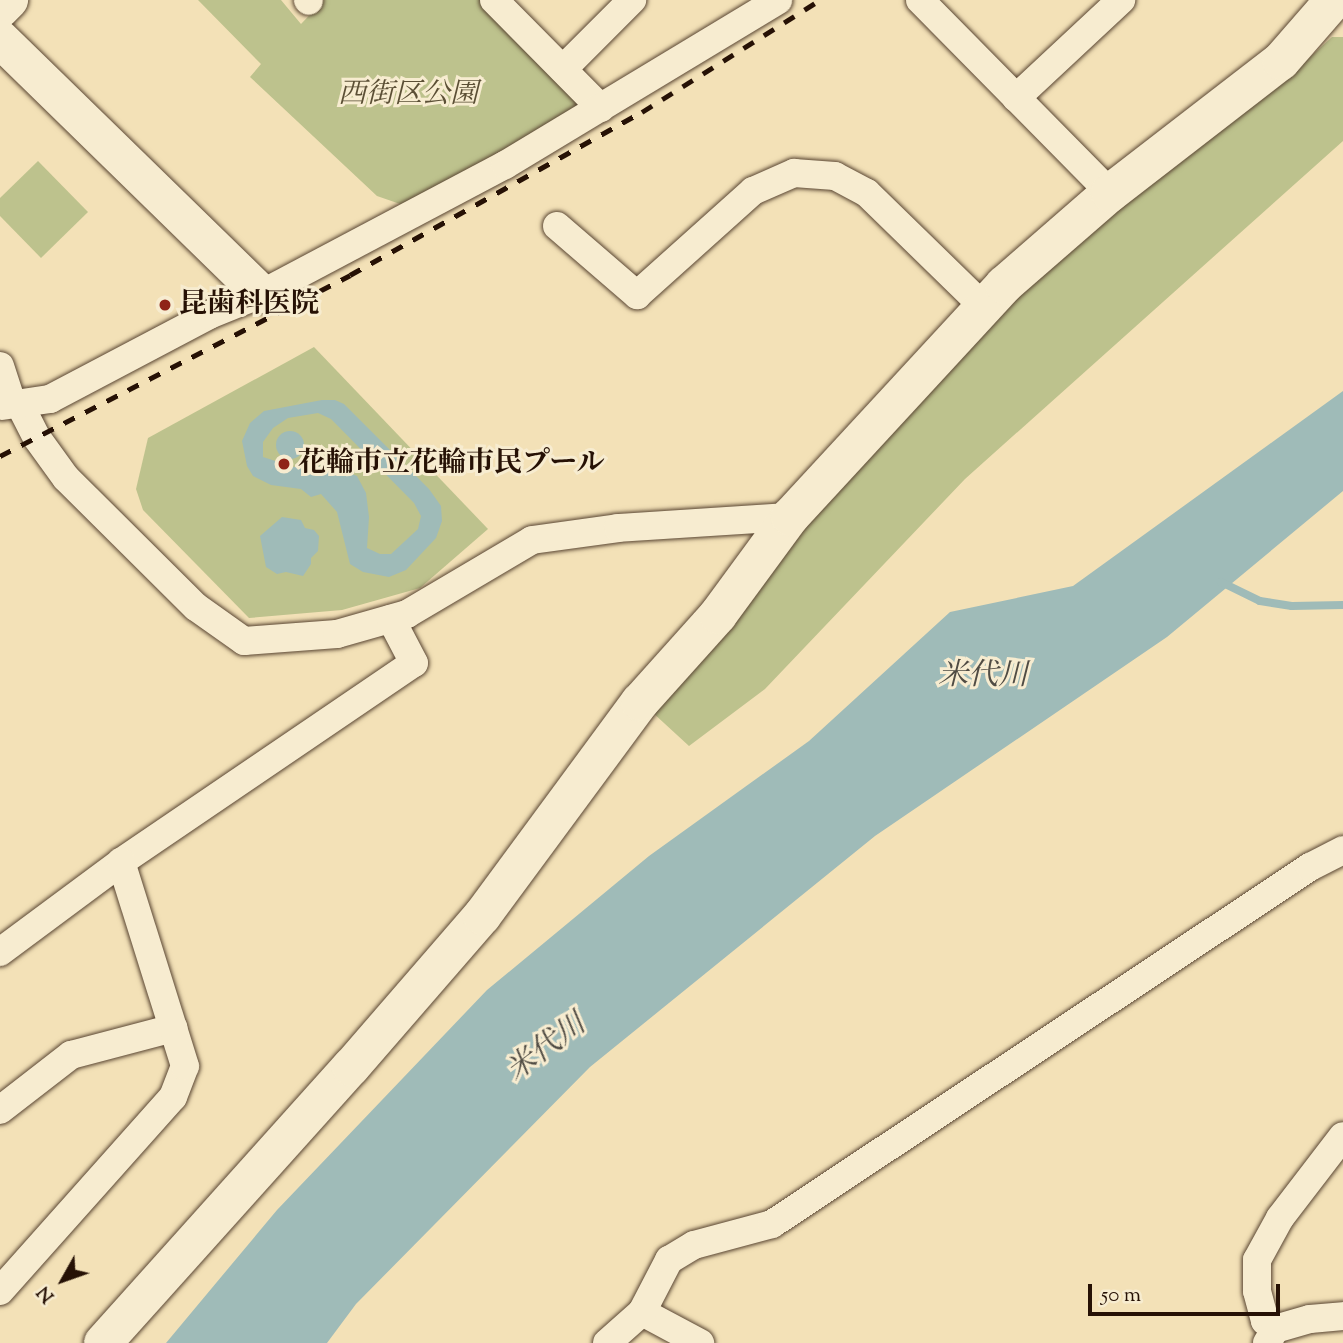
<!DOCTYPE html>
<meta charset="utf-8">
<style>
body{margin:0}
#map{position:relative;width:1343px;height:1343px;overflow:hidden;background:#f3e1b7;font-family:"Sorts Mill Goudy","Noto Serif JP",serif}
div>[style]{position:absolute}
.green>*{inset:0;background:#bdc28d}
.water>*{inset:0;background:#9fbbb8}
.round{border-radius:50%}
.stream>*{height:8px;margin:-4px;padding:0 4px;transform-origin:4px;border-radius:4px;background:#9fbbb8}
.roads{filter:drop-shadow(0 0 2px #594532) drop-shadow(0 0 2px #594532)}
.street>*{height:28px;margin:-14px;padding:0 14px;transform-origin:14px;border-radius:14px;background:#f7ecd0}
.secondary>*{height:38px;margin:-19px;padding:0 19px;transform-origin:19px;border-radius:19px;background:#f7ecd0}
.rail>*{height:5px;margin-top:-2.5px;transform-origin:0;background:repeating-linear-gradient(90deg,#261105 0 12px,transparent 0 24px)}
.dots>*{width:19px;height:19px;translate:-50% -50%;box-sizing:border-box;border:4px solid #f7ecd0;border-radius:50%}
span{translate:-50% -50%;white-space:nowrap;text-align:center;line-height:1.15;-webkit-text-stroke:6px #f7ecd0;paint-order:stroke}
.park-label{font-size:28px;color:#5b4f35;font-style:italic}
.poi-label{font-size:28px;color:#261105;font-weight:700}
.left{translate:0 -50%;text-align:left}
.water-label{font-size:30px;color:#504c44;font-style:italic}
.north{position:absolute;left:28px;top:1245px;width:70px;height:70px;-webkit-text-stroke:5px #f7ecd0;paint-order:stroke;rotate:230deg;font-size:19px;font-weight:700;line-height:28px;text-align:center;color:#261105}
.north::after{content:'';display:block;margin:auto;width:24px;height:32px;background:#261105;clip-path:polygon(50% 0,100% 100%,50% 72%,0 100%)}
.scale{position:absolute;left:1088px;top:1284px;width:192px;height:32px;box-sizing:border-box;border:4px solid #261105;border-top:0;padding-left:9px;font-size:21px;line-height:24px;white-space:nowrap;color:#261105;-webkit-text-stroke:5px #f7ecd0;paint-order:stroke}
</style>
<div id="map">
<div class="green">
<i style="clip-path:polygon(198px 0,281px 0,301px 24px,324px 0,480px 0,589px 104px,403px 205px,377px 196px,250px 77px,261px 64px)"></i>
<i style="clip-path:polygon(1332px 37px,1343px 37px,1343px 141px,965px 479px,765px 689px,689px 746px,652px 712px,811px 518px,1051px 263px,1284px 81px)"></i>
<i style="clip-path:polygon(38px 161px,88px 212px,41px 258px,0 216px,0 198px)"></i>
<i style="clip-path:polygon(314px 347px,488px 529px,420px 588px,342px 610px,249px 618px,143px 510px,136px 489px,148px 438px)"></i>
</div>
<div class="water">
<i style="clip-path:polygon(1343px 391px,1343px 491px,1167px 637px,875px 836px,590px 1067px,356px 1304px,327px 1343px,166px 1343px,277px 1210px,487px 990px,649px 856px,809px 741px,950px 612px,1073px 586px)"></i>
<i style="clip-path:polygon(evenodd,322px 400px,335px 400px,344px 404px,429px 489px,441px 506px,442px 521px,436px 538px,406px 570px,389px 577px,363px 572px,350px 564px,337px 512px,321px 494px,311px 497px,301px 489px,271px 485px,253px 476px,247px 466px,242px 441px,250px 423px,264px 411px,322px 400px,318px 413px,331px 419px,414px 503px,421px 516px,418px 529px,391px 554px,380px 554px,367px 548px,369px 517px,366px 493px,357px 476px,332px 466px,294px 467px,263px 457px,263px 442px,273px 428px,288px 418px,318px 413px)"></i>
<i class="round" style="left:276px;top:431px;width:28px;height:28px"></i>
<i style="clip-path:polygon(282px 517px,301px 520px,305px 528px,314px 530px,319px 536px,318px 551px,311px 558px,311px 564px,303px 576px,286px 572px,277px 574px,266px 567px,260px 536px)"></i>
</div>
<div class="stream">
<i style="left:1221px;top:582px;width:43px;rotate:26deg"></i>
<i style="left:1260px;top:601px;width:32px;rotate:9deg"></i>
<i style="left:1292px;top:606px;width:51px;rotate:-1.1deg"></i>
</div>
<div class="roads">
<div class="street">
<i style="left:308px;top:0;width:1px;rotate:45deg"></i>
<i style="left:494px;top:0;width:152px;rotate:45.3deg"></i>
<i style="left:920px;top:0;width:271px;rotate:45.4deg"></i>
<i style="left:563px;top:69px;width:98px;rotate:-45deg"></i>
<i style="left:1016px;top:98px;width:144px;rotate:-43deg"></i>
<i style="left:557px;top:226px;width:106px;rotate:40.8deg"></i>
<i style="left:637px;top:295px;width:156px;rotate:-41.9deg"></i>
<i style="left:753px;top:191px;width:45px;rotate:-23.7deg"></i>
<i style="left:794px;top:173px;width:41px;rotate:4.2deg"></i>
<i style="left:835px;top:176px;width:36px;rotate:28deg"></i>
<i style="left:867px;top:193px;width:163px;rotate:44.3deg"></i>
<i style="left:0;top:366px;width:40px;rotate:72deg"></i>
<i style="left:19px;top:403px;width:39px;rotate:63deg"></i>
<i style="left:37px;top:438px;width:49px;rotate:54.1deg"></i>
<i style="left:66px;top:478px;width:183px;rotate:44.8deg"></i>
<i style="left:196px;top:607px;width:59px;rotate:35.3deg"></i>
<i style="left:244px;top:641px;width:93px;rotate:-4.3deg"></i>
<i style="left:337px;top:634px;width:73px;rotate:-15.9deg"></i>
<i style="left:407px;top:614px;width:145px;rotate:-30.6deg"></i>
<i style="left:532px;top:540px;width:87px;rotate:-7.9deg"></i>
<i style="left:618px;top:528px;width:172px;rotate:-3.7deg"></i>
<i style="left:2px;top:406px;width:49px;rotate:-8.3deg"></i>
<i style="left:50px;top:399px;width:180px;rotate:-27.8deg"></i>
<i style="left:209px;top:315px;width:56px;rotate:-22deg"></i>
<i style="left:261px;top:294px;width:276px;rotate:-27.9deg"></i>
<i style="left:505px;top:165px;width:319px;rotate:-31.1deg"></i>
<i style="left:0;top:952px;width:151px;rotate:-36.6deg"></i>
<i style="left:121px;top:862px;width:354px;rotate:-34.2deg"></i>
<i style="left:414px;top:663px;width:50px;rotate:-117.6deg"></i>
<i style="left:0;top:1110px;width:90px;rotate:-37.8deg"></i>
<i style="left:71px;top:1055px;width:106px;rotate:-14.8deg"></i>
<i style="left:0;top:1291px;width:260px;rotate:-48.3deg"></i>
<i style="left:173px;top:1097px;width:33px;rotate:-69deg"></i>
<i style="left:185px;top:1066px;width:214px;rotate:-107.4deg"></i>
<i style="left:642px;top:1312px;width:66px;rotate:28.1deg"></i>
<i style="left:1275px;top:1329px;width:13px;rotate:-141deg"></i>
<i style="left:1265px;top:1321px;width:31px;rotate:-105deg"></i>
<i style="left:1257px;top:1291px;width:31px;rotate:-90deg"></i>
<i style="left:1257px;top:1260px;width:48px;rotate:-61.3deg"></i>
<i style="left:1280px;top:1218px;width:103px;rotate:-52.5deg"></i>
<i style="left:607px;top:1343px;width:47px;rotate:-41.5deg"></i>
<i style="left:642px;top:1312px;width:59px;rotate:-62.6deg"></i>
<i style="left:669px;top:1260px;width:29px;rotate:-31deg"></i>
<i style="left:694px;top:1245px;width:81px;rotate:-15.1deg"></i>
<i style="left:772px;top:1224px;width:646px;rotate:-33.57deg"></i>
<i style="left:1310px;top:867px;width:37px;rotate:-27deg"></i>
<i style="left:1267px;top:1343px;width:16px;rotate:-60deg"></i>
<i style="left:1275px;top:1329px;width:36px;rotate:-16deg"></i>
<i style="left:1310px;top:1319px;width:33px;rotate:-5deg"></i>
</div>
<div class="secondary">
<i style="left:0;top:9px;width:13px;rotate:-45deg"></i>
<i style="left:0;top:39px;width:365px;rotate:44.3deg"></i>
<i style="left:103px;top:1343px;width:371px;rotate:-48.1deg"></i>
<i style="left:351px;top:1067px;width:200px;rotate:-49.1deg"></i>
<i style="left:482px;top:916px;width:266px;rotate:-53.6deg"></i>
<i style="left:640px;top:702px;width:117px;rotate:-48.1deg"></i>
<i style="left:718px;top:615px;width:122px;rotate:-53.7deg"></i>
<i style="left:790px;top:517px;width:316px;rotate:-47.3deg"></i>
<i style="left:1004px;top:285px;width:140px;rotate:-41deg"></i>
<i style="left:1110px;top:193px;width:216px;rotate:-37.7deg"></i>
<i style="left:1281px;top:61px;width:81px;rotate:-49deg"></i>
</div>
</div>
<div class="rail">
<i style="left:0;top:456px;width:394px;rotate:-27.3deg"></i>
<i style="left:350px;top:275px;width:334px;rotate:-29.2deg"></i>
<i style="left:642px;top:112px;width:210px;rotate:-32.2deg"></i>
</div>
<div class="dots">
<i style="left:165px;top:305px;background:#8f2418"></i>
<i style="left:284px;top:464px;background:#8f2418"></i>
</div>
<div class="park-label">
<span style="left:408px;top:95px">西街区公園</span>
</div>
<div class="poi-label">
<span class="left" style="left:179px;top:305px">昆歯科医院</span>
<span class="left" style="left:298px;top:464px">花輪市立花輪市民プール</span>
</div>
<div class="water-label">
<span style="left:983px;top:677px">米代川</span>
<span style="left:547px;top:1049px;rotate:-37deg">米代川</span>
</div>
<div class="north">N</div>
<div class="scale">50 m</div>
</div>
